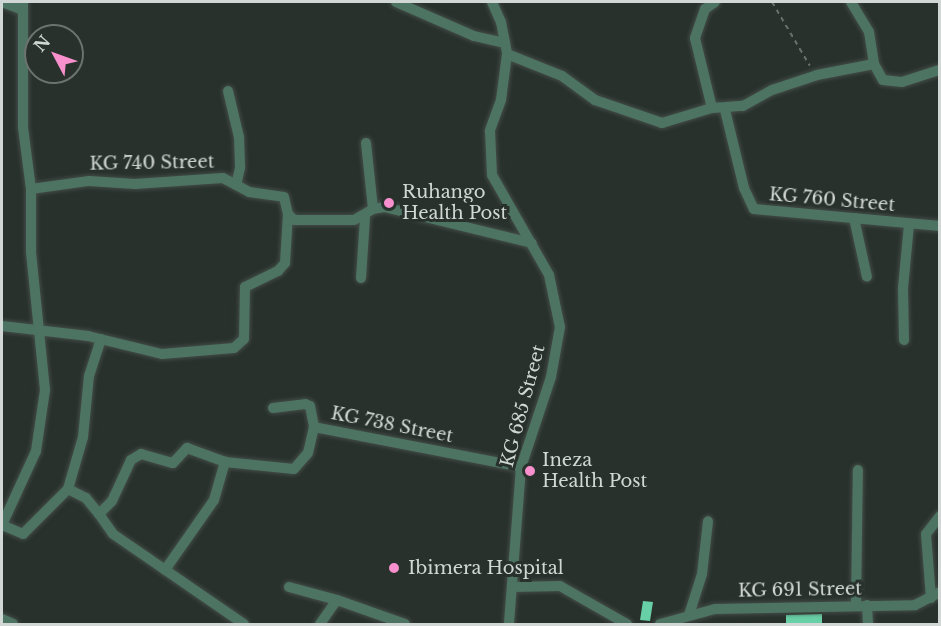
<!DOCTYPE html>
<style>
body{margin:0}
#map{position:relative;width:941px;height:626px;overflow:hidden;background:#28312c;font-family:"Libre Baskerville",serif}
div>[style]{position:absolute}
.building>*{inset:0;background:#68d0a6}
.path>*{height:2px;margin-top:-1px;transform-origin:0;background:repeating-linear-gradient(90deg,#68706b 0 4.5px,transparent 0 9px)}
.roads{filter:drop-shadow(0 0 2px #434c47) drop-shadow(0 0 2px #434c47)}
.street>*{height:10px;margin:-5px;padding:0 5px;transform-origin:5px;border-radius:5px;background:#4d7463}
.dots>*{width:16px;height:16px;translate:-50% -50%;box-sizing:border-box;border:3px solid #28312c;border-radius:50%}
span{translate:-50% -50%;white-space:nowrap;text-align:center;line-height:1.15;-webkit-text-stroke:6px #28312c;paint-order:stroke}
.street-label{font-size:18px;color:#d1d7d4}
.poi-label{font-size:18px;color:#d1d7d4}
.left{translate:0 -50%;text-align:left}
.frame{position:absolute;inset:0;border:3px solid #d1d7d4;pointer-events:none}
.north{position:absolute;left:24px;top:24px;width:60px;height:60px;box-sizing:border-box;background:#28312c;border:2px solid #6c736f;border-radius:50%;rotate:311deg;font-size:16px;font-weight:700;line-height:24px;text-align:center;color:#d1d7d4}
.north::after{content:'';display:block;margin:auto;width:21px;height:27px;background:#f790cd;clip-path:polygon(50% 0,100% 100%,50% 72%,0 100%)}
</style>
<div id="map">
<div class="building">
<i style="clip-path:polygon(643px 601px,653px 602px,650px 621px,640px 620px)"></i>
<i style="clip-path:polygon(822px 614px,822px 624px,786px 624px,786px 615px)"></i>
</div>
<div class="path">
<i style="left:772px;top:2px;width:74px;rotate:59.3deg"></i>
</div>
<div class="roads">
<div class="street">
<i style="left:2px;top:2px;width:22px;rotate:21deg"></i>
<i style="left:396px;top:2px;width:85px;rotate:23.6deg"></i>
<i style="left:474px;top:36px;width:32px;rotate:13deg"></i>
<i style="left:492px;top:2px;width:22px;rotate:66deg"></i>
<i style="left:501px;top:22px;width:33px;rotate:79deg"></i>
<i style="left:507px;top:54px;width:46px;rotate:97.4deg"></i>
<i style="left:501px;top:100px;width:33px;rotate:110deg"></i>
<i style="left:490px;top:131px;width:44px;rotate:87.4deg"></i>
<i style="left:492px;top:175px;width:115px;rotate:60.3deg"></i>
<i style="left:549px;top:275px;width:53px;rotate:78.1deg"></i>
<i style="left:560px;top:327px;width:51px;rotate:100.2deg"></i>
<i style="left:551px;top:377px;width:95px;rotate:108.4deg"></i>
<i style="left:521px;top:467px;width:157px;rotate:94.4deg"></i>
<i style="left:851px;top:2px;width:35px;rotate:59deg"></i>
<i style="left:869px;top:32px;width:32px;rotate:81deg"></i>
<i style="left:507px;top:54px;width:59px;rotate:21.8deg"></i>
<i style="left:562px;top:76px;width:41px;rotate:36deg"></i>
<i style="left:595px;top:100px;width:71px;rotate:18.9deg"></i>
<i style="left:662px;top:123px;width:52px;rotate:-16.7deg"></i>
<i style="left:712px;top:108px;width:31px;rotate:-4deg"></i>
<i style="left:743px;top:106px;width:33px;rotate:-29deg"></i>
<i style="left:772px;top:90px;width:47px;rotate:-18.4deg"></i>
<i style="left:817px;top:75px;width:58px;rotate:-10.9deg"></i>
<i style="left:874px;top:64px;width:18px;rotate:61deg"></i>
<i style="left:883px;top:80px;width:19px;rotate:6deg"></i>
<i style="left:902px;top:82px;width:40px;rotate:-18deg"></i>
<i style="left:228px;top:91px;width:47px;rotate:76.6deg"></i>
<i style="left:239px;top:137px;width:31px;rotate:88deg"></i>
<i style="left:240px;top:168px;width:17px;rotate:103deg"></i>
<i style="left:712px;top:108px;width:72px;rotate:-103.7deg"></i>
<i style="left:695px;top:38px;width:31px;rotate:-71deg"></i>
<i style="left:705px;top:9px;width:12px;rotate:-35deg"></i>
<i style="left:725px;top:110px;width:80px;rotate:76.3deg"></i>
<i style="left:744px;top:188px;width:23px;rotate:65deg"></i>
<i style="left:754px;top:209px;width:187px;rotate:5.2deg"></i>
<i style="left:366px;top:143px;width:66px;rotate:83.9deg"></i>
<i style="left:31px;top:189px;width:59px;rotate:-7.9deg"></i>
<i style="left:89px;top:181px;width:46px;rotate:3.7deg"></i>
<i style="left:135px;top:184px;width:88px;rotate:-3.9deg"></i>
<i style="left:223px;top:178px;width:30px;rotate:28deg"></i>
<i style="left:249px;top:192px;width:35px;rotate:8deg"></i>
<i style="left:284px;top:197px;width:17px;rotate:77deg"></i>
<i style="left:288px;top:214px;width:8px;rotate:45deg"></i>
<i style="left:294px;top:220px;width:60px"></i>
<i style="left:354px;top:220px;width:22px;rotate:-30deg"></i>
<i style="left:373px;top:209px;width:11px;rotate:-10deg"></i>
<i style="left:384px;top:207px;width:152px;rotate:13.7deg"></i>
<i style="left:854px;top:218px;width:60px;rotate:77.6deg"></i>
<i style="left:361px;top:278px;width:61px;rotate:-86.2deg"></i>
<i style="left:2px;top:326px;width:87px;rotate:6.6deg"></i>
<i style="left:88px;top:336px;width:76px;rotate:13.7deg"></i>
<i style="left:162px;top:354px;width:72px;rotate:-4.8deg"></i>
<i style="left:234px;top:348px;width:13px;rotate:-42deg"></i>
<i style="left:244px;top:339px;width:52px;rotate:-88.9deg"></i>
<i style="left:245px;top:287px;width:37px;rotate:-26deg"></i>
<i style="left:278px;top:271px;width:11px;rotate:-49deg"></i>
<i style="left:285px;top:263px;width:49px;rotate:-86.5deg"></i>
<i style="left:904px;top:340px;width:52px;rotate:-91.1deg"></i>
<i style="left:903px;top:288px;width:64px;rotate:-84.6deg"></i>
<i style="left:273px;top:408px;width:32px;rotate:-7deg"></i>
<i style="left:305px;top:404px;width:5px;rotate:22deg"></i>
<i style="left:310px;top:406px;width:21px;rotate:79deg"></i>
<i style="left:68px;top:489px;width:54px;rotate:-73.9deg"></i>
<i style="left:83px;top:437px;width:61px;rotate:-84.4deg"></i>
<i style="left:89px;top:376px;width:39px;rotate:-72deg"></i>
<i style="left:99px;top:514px;width:24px;rotate:55deg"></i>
<i style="left:113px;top:534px;width:159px;rotate:34.5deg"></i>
<i style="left:2px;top:525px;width:23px;rotate:23deg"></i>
<i style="left:23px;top:534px;width:64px;rotate:-45deg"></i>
<i style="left:68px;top:489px;width:20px;rotate:27deg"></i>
<i style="left:86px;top:498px;width:21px;rotate:51deg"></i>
<i style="left:99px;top:514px;width:18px;rotate:-45deg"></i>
<i style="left:112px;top:501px;width:45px;rotate:-65.1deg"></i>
<i style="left:131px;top:460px;width:12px;rotate:-31deg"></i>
<i style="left:141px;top:454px;width:33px;rotate:16deg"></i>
<i style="left:173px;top:463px;width:21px;rotate:-47deg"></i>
<i style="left:187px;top:448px;width:40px;rotate:20.2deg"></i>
<i style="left:225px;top:462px;width:69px;rotate:5.8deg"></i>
<i style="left:294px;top:469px;width:21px;rotate:-49deg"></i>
<i style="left:308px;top:453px;width:27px;rotate:-77deg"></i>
<i style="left:314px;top:427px;width:211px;rotate:10.9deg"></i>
<i style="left:2px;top:525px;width:81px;rotate:-65.3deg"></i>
<i style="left:36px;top:451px;width:62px;rotate:-81.6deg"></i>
<i style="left:45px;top:390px;width:139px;rotate:-95.8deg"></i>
<i style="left:31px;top:252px;width:63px;rotate:-90deg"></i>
<i style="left:31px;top:189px;width:63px;rotate:-97.4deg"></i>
<i style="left:23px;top:127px;width:125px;rotate:-90deg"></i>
<i style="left:165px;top:570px;width:85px;rotate:-55deg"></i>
<i style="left:214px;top:500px;width:40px;rotate:-74deg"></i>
<i style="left:289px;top:587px;width:50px;rotate:15.2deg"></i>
<i style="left:513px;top:587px;width:47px;rotate:-1.2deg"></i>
<i style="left:560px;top:586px;width:77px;rotate:29.6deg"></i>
<i style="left:931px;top:598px;width:64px;rotate:-94.5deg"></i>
<i style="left:926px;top:534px;width:23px;rotate:-52deg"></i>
<i style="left:856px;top:605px;width:135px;rotate:-89.2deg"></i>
<i style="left:867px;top:605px;width:19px;rotate:87deg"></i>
<i style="left:689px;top:615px;width:43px;rotate:-72.4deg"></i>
<i style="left:702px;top:574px;width:53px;rotate:-83.5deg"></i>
<i style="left:2px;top:619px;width:12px;rotate:24deg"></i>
<i style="left:320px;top:624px;width:29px;rotate:-55deg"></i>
<i style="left:337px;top:600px;width:72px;rotate:19.4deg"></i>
<i style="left:660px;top:624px;width:57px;rotate:-15.3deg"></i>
<i style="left:715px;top:609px;width:200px;rotate:-1.1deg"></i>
<i style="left:915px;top:605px;width:28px;rotate:-27deg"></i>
</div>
</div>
<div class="dots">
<i style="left:389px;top:203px;background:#f790cd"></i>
<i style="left:530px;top:471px;background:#f790cd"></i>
<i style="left:394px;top:568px;background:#f790cd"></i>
</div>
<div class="street-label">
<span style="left:152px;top:163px;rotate:-1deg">KG 740 Street</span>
<span style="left:832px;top:200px;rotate:5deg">KG 760 Street</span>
<span style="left:523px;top:406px;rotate:-75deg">KG 685 Street</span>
<span style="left:392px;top:425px;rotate:11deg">KG 738 Street</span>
<span style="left:800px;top:590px;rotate:-1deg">KG 691 Street</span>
</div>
<div class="poi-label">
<span class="left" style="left:402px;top:203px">Ruhango<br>Health Post</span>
<span class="left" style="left:542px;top:471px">Ineza<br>Health Post</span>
<span class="left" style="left:408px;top:568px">Ibimera Hospital</span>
</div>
<div class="frame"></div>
<div class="north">N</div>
</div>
